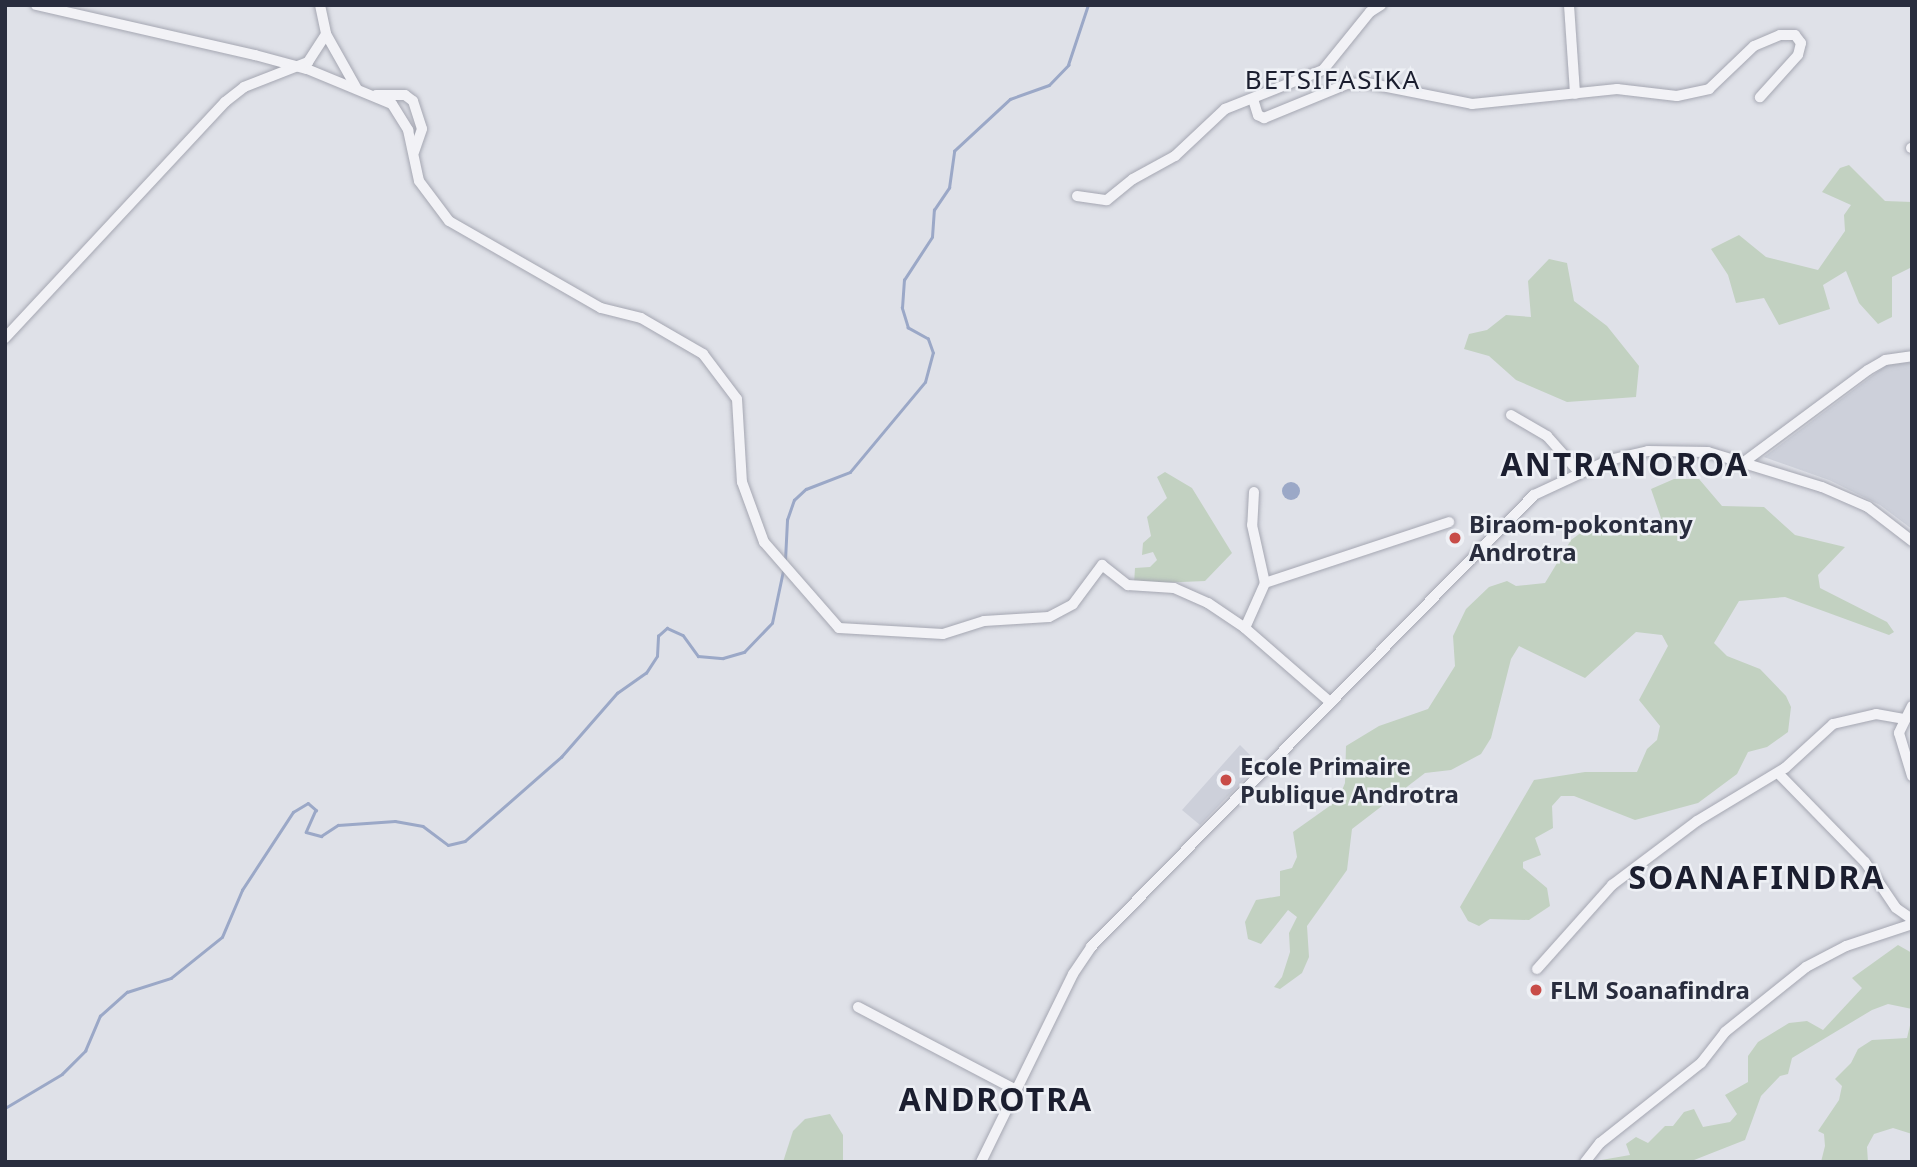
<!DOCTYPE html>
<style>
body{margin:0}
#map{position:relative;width:1917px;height:1167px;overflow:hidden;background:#dfe1e8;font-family:"Noto Sans",sans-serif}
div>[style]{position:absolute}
.built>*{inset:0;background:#cdd0da}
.green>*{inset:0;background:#c2d1c1}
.water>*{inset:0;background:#9ba8c7}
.round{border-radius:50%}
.stream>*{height:2.5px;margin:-1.25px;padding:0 1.25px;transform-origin:1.25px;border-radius:1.25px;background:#9ba8c7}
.roads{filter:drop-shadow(0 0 2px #a5a7b2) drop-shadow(0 0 2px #a5a7b2)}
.minor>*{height:10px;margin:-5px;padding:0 5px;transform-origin:5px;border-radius:5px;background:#f2f2f6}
.dots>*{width:19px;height:19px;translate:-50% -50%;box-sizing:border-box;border:4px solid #eef0f5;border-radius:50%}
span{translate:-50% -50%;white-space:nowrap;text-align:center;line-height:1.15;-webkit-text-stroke:5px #eef0f5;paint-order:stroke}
.poi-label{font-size:24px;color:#292d3e;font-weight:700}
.left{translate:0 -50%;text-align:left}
.neighbourhood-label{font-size:26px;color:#1b1e2f;letter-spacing:2px}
.district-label{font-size:32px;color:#1b1e2f;font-weight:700;letter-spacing:2px}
.frame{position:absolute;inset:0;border:7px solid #292d3e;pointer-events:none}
</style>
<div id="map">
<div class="built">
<i style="clip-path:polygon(1912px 362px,1912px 529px,1880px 505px,1829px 480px,1764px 457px,1888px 364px)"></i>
<i style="clip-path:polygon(1240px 745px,1259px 764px,1200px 825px,1182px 810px)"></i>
</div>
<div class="green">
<i style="clip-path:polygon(1849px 165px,1885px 201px,1912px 202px,1912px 267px,1892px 277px,1892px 317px,1878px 324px,1859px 303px,1846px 271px,1823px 285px,1830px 309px,1779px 325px,1764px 298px,1736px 303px,1728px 275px,1711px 249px,1739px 235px,1766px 257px,1818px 270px,1845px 231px,1844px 215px,1851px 205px,1822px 192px,1840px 168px)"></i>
<i style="clip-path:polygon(1549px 259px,1567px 263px,1574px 301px,1607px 326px,1639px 366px,1636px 397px,1567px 402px,1516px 380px,1489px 356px,1464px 349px,1469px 334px,1487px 330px,1506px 315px,1531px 317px,1528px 281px)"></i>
<i style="clip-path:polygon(1165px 472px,1192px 488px,1232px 553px,1205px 581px,1134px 584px,1135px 568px,1150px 567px,1157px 560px,1153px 552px,1142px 555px,1143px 543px,1151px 536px,1147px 517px,1167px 498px,1157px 477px)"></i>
<i style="clip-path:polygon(1674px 479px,1699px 479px,1722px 506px,1764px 507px,1795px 535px,1845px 547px,1818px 575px,1820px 588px,1887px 622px,1894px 632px,1889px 635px,1785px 597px,1739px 601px,1714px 643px,1727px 656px,1760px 669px,1786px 696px,1791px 707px,1788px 732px,1767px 747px,1748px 752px,1737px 774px,1698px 803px,1635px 820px,1574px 796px,1561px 796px,1552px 806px,1553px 828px,1535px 838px,1541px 855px,1523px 862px,1523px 868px,1547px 888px,1550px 906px,1529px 920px,1490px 919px,1479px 926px,1468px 921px,1460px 907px,1534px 780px,1585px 772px,1637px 772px,1647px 749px,1657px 740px,1660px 726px,1639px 700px,1668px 646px,1662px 635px,1636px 632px,1585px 678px,1519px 646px,1511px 659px,1491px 738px,1481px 754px,1451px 770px,1425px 773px,1352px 829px,1347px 870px,1307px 926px,1309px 957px,1302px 973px,1280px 989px,1274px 987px,1282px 977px,1290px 952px,1289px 933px,1297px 917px,1288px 910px,1261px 944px,1248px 939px,1245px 922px,1256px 900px,1280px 896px,1280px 871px,1292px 868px,1297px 857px,1293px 832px,1338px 800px,1345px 783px,1346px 746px,1379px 726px,1428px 709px,1455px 666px,1453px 636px,1466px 609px,1489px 587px,1507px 581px,1516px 586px,1545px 583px,1571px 540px,1586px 529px,1623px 535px,1653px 527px,1661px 518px,1651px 489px)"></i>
<i style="clip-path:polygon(1898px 945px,1912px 953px,1912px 1009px,1888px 1004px,1872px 1010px,1792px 1058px,1788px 1074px,1780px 1076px,1761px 1096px,1745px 1140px,1689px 1162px,1590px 1162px,1630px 1155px,1626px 1144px,1636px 1137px,1648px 1143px,1665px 1126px,1673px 1126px,1684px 1112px,1694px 1109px,1703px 1127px,1730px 1122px,1737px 1114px,1725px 1095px,1748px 1082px,1748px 1056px,1758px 1042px,1789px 1023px,1807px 1021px,1823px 1030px,1862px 988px,1852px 978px)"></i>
<i style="clip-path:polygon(1912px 1017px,1912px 1134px,1893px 1128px,1874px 1134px,1867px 1147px,1868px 1162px,1821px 1162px,1825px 1146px,1824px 1134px,1818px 1131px,1839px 1100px,1842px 1086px,1835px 1079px,1851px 1063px,1858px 1049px,1872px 1040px,1907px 1038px)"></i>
<i style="clip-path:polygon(830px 1114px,843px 1135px,843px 1162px,783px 1162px,793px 1131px,805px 1119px)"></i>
</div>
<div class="water">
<i class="round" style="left:1282px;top:482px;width:18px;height:18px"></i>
</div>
<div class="stream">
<i style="left:785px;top:560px;width:40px;rotate:-87.1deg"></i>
<i style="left:787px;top:520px;width:21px;rotate:-71deg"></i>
<i style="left:794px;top:500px;width:16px;rotate:-43deg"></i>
<i style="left:806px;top:489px;width:47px;rotate:-21.1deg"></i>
<i style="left:850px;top:472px;width:117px;rotate:-50.2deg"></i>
<i style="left:925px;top:382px;width:30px;rotate:-75deg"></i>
<i style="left:933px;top:353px;width:15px;rotate:-110deg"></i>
<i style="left:928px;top:339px;width:23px;rotate:-151deg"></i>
<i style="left:908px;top:328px;width:21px;rotate:-107deg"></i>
<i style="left:902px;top:308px;width:28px;rotate:-86deg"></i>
<i style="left:904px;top:280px;width:51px;rotate:-56.9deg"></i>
<i style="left:932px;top:237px;width:27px;rotate:-86deg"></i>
<i style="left:934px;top:210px;width:27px;rotate:-56deg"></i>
<i style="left:949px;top:188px;width:37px;rotate:-82deg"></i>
<i style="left:954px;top:151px;width:76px;rotate:-42.9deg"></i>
<i style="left:1010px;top:99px;width:41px;rotate:-19.7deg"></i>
<i style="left:1049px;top:85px;width:28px;rotate:-46deg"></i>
<i style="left:1068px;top:65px;width:63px;rotate:-71.6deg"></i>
<i style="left:5px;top:1108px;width:66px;rotate:-30.8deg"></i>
<i style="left:62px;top:1074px;width:33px;rotate:-45deg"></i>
<i style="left:85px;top:1051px;width:38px;rotate:-67deg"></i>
<i style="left:100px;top:1016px;width:36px;rotate:-42deg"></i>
<i style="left:127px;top:992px;width:46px;rotate:-17.7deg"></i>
<i style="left:171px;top:978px;width:65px;rotate:-38.8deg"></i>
<i style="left:222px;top:937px;width:51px;rotate:-66.9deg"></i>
<i style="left:242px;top:890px;width:93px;rotate:-56.8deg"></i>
<i style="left:293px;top:812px;width:17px;rotate:-31deg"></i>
<i style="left:308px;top:803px;width:11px;rotate:41deg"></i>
<i style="left:316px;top:810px;width:24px;rotate:114deg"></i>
<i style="left:306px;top:832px;width:16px;rotate:15deg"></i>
<i style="left:321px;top:836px;width:20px;rotate:-33deg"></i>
<i style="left:338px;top:825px;width:57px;rotate:-4deg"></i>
<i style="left:395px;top:821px;width:28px;rotate:10deg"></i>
<i style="left:423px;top:826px;width:31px;rotate:37deg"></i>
<i style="left:448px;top:845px;width:17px;rotate:-13deg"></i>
<i style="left:465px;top:841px;width:128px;rotate:-41.2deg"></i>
<i style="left:561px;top:757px;width:85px;rotate:-48.8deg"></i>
<i style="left:617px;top:693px;width:35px;rotate:-35deg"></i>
<i style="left:646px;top:673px;width:20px;rotate:-57deg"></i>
<i style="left:657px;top:656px;width:20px;rotate:-87deg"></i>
<i style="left:658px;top:636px;width:12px;rotate:-42deg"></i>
<i style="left:667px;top:628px;width:17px;rotate:24deg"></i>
<i style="left:683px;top:635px;width:26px;rotate:54deg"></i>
<i style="left:698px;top:656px;width:25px;rotate:5deg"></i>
<i style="left:723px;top:658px;width:22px;rotate:-16deg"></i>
<i style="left:744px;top:652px;width:40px;rotate:-46deg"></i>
<i style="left:772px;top:623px;width:53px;rotate:-78.1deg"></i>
</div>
<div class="roads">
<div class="minor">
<i style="left:36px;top:5px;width:225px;rotate:12.9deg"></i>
<i style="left:255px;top:55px;width:54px;rotate:15.1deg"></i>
<i style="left:307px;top:69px;width:92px;rotate:22.4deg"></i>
<i style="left:392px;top:104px;width:31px;rotate:58deg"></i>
<i style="left:408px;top:130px;width:52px;rotate:77.8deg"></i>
<i style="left:419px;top:181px;width:50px;rotate:53.1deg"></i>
<i style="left:449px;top:221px;width:175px;rotate:29.8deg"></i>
<i style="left:601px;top:308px;width:41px;rotate:14deg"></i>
<i style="left:641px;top:318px;width:72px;rotate:30.1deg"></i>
<i style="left:703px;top:354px;width:56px;rotate:52.9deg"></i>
<i style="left:737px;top:399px;width:83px;rotate:86.6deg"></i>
<i style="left:742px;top:482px;width:64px;rotate:69.9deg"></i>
<i style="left:764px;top:542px;width:114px;rotate:48.9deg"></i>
<i style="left:839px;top:628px;width:104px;rotate:3.3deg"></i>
<i style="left:943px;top:634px;width:43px;rotate:-17.6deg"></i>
<i style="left:984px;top:621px;width:65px;rotate:-3.5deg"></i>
<i style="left:1049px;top:617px;width:27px;rotate:-28deg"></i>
<i style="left:1073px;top:604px;width:49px;rotate:-53.4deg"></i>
<i style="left:1102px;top:565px;width:33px;rotate:38deg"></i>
<i style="left:1128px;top:585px;width:46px;rotate:3.7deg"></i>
<i style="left:1174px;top:588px;width:37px;rotate:24deg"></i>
<i style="left:1208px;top:603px;width:45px;rotate:34deg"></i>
<i style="left:320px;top:5px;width:30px;rotate:78deg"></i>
<i style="left:326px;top:34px;width:63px;rotate:60.6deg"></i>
<i style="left:1569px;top:5px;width:89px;rotate:86.1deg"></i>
<i style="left:376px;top:95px;width:29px"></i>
<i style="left:405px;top:95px;width:10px;rotate:37deg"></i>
<i style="left:413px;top:101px;width:29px;rotate:72deg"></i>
<i style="left:422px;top:129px;width:24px;rotate:109deg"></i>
<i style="left:1253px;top:99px;width:17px;rotate:73deg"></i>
<i style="left:1258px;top:115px;width:7px;rotate:27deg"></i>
<i style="left:1264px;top:118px;width:90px;rotate:-22.3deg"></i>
<i style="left:1347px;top:84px;width:20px;rotate:-3deg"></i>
<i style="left:1367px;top:83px;width:107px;rotate:11.3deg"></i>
<i style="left:1472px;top:104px;width:146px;rotate:-5.9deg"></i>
<i style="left:1617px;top:89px;width:60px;rotate:6.7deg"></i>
<i style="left:1677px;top:96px;width:33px;rotate:-12deg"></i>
<i style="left:1709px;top:89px;width:62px;rotate:-43.7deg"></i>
<i style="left:1754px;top:46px;width:28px;rotate:-23deg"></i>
<i style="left:1780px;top:35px;width:15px"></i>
<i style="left:1795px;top:35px;width:10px;rotate:53deg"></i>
<i style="left:1801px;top:43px;width:12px;rotate:104deg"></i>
<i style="left:1798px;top:55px;width:57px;rotate:132.1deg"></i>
<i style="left:1911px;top:148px;width:1px"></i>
<i style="left:1077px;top:196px;width:30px;rotate:8deg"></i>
<i style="left:1107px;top:200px;width:33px;rotate:-39deg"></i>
<i style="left:1133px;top:179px;width:48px;rotate:-28.7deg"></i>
<i style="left:1175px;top:156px;width:69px;rotate:-43.2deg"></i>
<i style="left:1225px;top:109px;width:105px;rotate:-21.7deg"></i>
<i style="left:1323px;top:70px;width:75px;rotate:-51deg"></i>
<i style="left:1370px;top:12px;width:13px;rotate:-32deg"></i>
<i style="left:5px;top:338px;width:323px;rotate:-47deg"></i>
<i style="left:225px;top:102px;width:24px;rotate:-38deg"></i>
<i style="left:244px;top:87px;width:69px;rotate:-21.3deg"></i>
<i style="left:308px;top:62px;width:33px;rotate:-57deg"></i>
<i style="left:1511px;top:415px;width:42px;rotate:30.3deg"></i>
<i style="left:1547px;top:436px;width:48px;rotate:48.4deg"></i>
<i style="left:1744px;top:462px;width:154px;rotate:-36.6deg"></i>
<i style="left:1868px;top:370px;width:20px;rotate:-30deg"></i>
<i style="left:1885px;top:360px;width:27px;rotate:-8deg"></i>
<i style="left:1254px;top:492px;width:33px;rotate:93deg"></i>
<i style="left:1252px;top:525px;width:59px;rotate:77.4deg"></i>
<i style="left:1330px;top:702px;width:113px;rotate:-139deg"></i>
<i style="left:1245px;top:628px;width:49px;rotate:-66deg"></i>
<i style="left:1265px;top:583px;width:194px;rotate:-18.3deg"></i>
<i style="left:1912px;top:706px;width:30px;rotate:116deg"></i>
<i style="left:1899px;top:733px;width:45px;rotate:73.2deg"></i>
<i style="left:1778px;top:773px;width:124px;rotate:45.7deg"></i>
<i style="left:1865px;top:862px;width:55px;rotate:56deg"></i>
<i style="left:1896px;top:908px;width:19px;rotate:35deg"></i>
<i style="left:1537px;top:969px;width:113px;rotate:-48.2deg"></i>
<i style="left:1612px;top:885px;width:106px;rotate:-37deg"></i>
<i style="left:1697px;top:821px;width:103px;rotate:-31.1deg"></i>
<i style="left:1785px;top:768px;width:65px;rotate:-42.5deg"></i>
<i style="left:1833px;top:724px;width:44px;rotate:-13.1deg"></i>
<i style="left:1876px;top:714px;width:28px;rotate:10deg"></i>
<i style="left:858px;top:1007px;width:178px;rotate:27.7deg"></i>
<i style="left:981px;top:1162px;width:209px;rotate:-63.9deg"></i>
<i style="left:1073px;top:974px;width:32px;rotate:-56deg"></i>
<i style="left:1091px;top:947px;width:633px;rotate:-45.58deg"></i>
<i style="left:1534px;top:495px;width:83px;rotate:-25deg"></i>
<i style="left:1609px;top:460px;width:40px;rotate:-13deg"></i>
<i style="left:1648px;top:451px;width:60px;rotate:1deg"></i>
<i style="left:1708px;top:452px;width:119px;rotate:17.1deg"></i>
<i style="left:1822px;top:487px;width:50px;rotate:23.5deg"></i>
<i style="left:1868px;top:507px;width:56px;rotate:37.7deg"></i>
<i style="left:1585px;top:1162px;width:24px;rotate:-52deg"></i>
<i style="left:1600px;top:1143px;width:129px;rotate:-38.4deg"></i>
<i style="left:1701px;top:1063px;width:39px;rotate:-52deg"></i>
<i style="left:1725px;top:1032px;width:104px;rotate:-38.7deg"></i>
<i style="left:1806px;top:967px;width:45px;rotate:-27.7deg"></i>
<i style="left:1846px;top:946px;width:70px;rotate:-18.4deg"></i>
</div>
</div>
<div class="dots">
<i style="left:1455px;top:538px;background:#c84c48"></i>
<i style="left:1226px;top:780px;background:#c84c48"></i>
<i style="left:1536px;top:990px;background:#c84c48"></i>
</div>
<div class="poi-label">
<span class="left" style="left:1469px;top:538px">Biraom-pokontany<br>Androtra</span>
<span class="left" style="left:1240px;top:780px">Ecole Primaire<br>Publique Androtra</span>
<span class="left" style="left:1550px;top:990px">FLM Soanafindra</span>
</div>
<div class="neighbourhood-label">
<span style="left:1333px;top:80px">BETSIFASIKA</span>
</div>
<div class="district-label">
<span style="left:1625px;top:464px">ANTRANOROA</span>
<span style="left:1757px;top:877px">SOANAFINDRA</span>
<span style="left:996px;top:1099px">ANDROTRA</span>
</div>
<div class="frame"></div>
</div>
